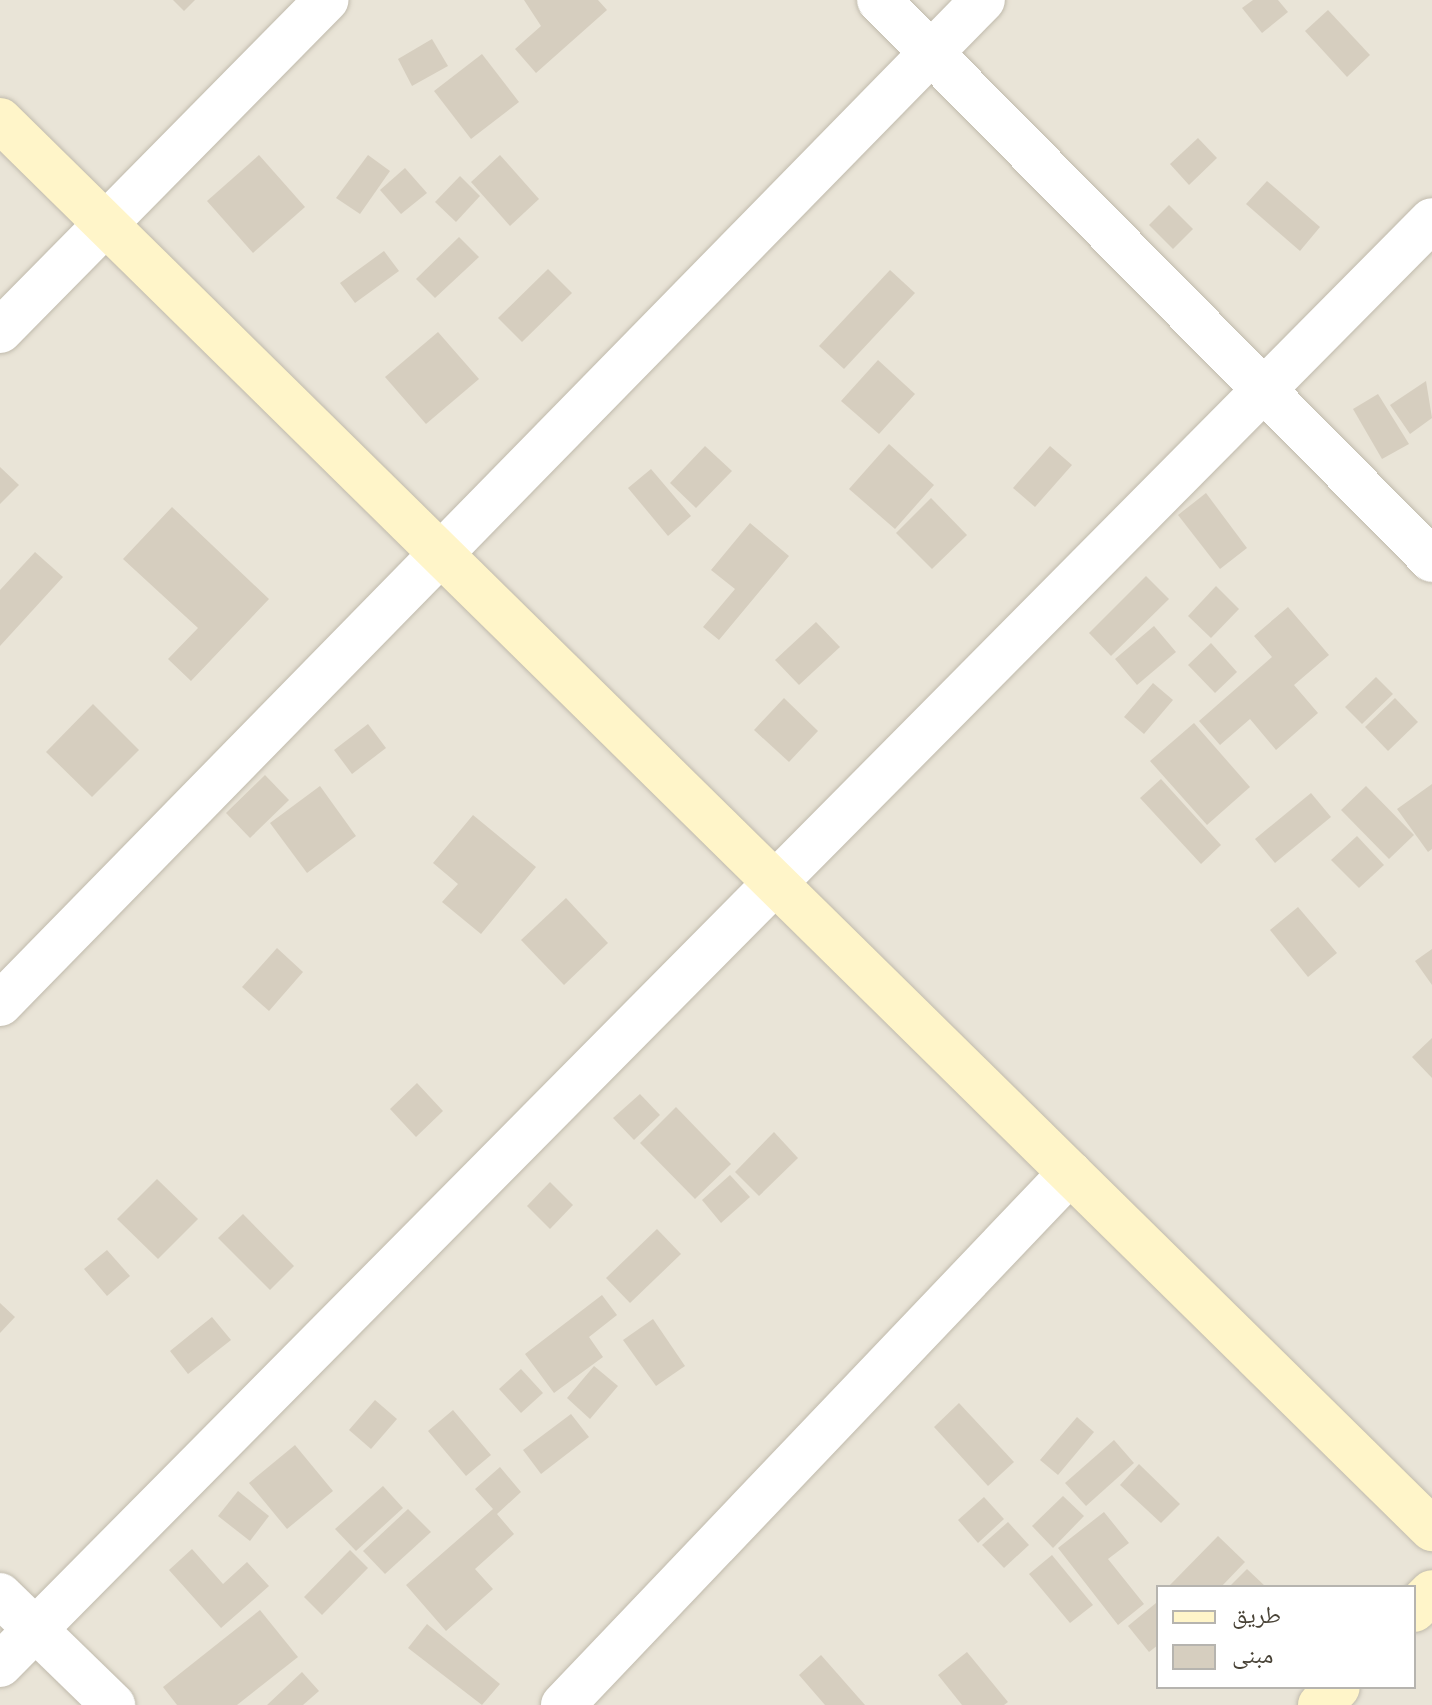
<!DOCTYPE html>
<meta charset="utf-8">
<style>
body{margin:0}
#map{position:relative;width:1432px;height:1705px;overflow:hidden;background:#f5f2e9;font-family:"IBM Plex Sans","Noto Naskh Arabic",sans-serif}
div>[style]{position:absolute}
.residential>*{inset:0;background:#e9e4d7}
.building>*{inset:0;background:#d6cebf}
.roads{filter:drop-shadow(0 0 2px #c0baac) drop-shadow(0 0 2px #c0baac)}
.street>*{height:44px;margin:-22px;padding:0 22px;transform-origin:22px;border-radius:22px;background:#fff}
.secondary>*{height:44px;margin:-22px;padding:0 22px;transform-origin:22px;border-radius:22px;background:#fff5c9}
span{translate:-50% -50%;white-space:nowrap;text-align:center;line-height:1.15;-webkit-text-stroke:6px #fff;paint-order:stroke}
.legend{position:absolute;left:1156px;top:1585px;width:260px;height:104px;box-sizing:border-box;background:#fff;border:2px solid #b6b4af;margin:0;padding:10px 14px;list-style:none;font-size:24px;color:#494337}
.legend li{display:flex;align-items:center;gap:16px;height:40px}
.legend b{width:40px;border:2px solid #b6b4af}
</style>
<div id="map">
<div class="residential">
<i style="clip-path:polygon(evenodd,0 0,1432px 0,1432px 1705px,0 1705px,0 0,1158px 1587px,1414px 1587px,1414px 1687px,1158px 1687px,1158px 1587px)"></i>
</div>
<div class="building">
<i style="clip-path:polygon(173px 0,195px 0,184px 11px)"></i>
<i style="clip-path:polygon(524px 0,598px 0,607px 10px,536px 73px,515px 49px,541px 26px)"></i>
<i style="clip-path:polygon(1253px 0,1278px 0,1288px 12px,1262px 33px,1242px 8px)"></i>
<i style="clip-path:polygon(1328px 10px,1370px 55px,1347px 77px,1305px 31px)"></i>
<i style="clip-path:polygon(432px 39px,448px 66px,412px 86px,398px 59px)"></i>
<i style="clip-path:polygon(482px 54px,519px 102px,471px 139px,434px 91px)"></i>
<i style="clip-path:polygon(1198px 138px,1217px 158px,1189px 185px,1170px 164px)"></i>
<i style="clip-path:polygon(259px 155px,305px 207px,253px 253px,207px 201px)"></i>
<i style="clip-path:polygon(368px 155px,390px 171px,360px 214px,336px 198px)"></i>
<i style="clip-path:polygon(500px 155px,539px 199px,510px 226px,471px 182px)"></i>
<i style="clip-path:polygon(405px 168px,427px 193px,401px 214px,380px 190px)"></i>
<i style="clip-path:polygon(460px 176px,480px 196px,456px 222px,435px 202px)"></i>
<i style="clip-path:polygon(1267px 181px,1320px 227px,1300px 251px,1246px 204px)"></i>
<i style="clip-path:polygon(1169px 205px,1193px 229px,1173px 249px,1149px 225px)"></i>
<i style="clip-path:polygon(459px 237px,479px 257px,435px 298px,416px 279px)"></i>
<i style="clip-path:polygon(384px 251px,399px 271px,355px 303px,340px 283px)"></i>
<i style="clip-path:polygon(548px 269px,572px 293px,522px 342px,498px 318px)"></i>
<i style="clip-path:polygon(890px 270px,915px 293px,844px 369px,819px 346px)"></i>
<i style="clip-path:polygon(438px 332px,479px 379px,426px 424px,385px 377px)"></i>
<i style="clip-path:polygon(878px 360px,915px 394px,879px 434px,841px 401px)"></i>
<i style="clip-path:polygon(1426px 381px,1432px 418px,1410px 434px,1390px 405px)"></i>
<i style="clip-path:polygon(1378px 394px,1409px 444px,1382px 459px,1353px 409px)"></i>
<i style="clip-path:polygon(889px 444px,934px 485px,895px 529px,849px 489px)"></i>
<i style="clip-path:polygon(705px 446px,732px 471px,696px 508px,670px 483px)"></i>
<i style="clip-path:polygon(1050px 446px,1072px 465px,1035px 507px,1013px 488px)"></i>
<i style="clip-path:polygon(0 467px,19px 485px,0 504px)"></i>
<i style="clip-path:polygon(651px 469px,691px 516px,668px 536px,628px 488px)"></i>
<i style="clip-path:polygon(1206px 493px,1247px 548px,1220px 569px,1178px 515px)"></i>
<i style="clip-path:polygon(931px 498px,967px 535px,932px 569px,896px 533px)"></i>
<i style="clip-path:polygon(172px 507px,269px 599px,191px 681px,168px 659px,198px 628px,123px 559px)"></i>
<i style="clip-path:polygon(750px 523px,789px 556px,719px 640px,703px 627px,735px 589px,711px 570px)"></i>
<i style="clip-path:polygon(35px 552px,63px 577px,0 646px,0 590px)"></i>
<i style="clip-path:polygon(1146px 576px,1169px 599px,1111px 656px,1089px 633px)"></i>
<i style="clip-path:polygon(1216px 586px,1239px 609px,1211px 638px,1188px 616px)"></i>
<i style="clip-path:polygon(1288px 607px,1329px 655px,1294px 685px,1318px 713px,1276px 750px,1250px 719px,1220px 745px,1199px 721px,1272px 657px,1254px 636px)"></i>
<i style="clip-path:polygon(816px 622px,840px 647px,799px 685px,775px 660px)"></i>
<i style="clip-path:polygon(1154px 626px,1176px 652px,1137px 685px,1115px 659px)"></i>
<i style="clip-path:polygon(1211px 643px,1237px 672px,1215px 693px,1188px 665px)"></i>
<i style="clip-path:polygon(1376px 677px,1393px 694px,1362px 724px,1345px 707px)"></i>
<i style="clip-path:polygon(1153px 683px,1173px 700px,1144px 734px,1124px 717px)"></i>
<i style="clip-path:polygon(784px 698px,818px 731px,789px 762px,754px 730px)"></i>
<i style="clip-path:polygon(1395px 698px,1418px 722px,1388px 751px,1365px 727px)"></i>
<i style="clip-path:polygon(93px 704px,139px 750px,92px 797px,46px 752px)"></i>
<i style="clip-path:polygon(1194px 723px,1250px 787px,1207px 825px,1150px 761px)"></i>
<i style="clip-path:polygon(368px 724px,386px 748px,352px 774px,334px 750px)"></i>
<i style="clip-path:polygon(265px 775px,289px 800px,250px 838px,226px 813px)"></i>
<i style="clip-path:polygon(1161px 779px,1221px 845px,1201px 864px,1140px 798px)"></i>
<i style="clip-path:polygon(1432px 784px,1432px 849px,1428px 852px,1397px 809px)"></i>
<i style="clip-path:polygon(320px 786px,356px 836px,307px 873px,270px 823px)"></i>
<i style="clip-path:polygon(1366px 786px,1414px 835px,1389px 859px,1341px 810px)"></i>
<i style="clip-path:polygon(1311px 793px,1331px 817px,1275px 863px,1255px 839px)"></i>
<i style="clip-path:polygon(473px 815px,536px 867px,481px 934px,442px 902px,458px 884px,433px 863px)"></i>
<i style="clip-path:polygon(1357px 836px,1384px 865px,1359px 888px,1331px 860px)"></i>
<i style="clip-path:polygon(566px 898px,608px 943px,564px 985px,521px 940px)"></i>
<i style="clip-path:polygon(1298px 907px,1337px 953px,1308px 977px,1270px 930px)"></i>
<i style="clip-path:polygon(277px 948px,303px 972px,269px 1011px,242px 987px)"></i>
<i style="clip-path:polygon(1432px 949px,1432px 985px,1415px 961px)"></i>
<i style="clip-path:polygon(1432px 1038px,1432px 1078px,1412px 1057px)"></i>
<i style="clip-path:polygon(417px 1083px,443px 1111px,416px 1137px,390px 1109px)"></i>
<i style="clip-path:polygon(640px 1094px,660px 1115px,634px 1140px,613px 1118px)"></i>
<i style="clip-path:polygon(676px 1107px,731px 1164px,695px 1199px,640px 1143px)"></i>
<i style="clip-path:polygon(774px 1132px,798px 1158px,759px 1196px,735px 1172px)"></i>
<i style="clip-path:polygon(730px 1175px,750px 1197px,721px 1223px,702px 1200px)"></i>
<i style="clip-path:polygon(157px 1179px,198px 1219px,158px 1259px,117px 1219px)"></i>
<i style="clip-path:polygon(550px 1182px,573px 1205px,550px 1229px,527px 1206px)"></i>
<i style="clip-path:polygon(243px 1214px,294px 1266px,270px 1290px,218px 1238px)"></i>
<i style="clip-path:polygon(657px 1229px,681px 1254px,630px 1303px,606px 1278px)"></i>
<i style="clip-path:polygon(107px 1250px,130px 1276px,107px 1296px,84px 1269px)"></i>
<i style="clip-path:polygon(602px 1295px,617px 1315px,589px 1337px,603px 1357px,554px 1393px,525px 1354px)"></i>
<i style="clip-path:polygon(0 1303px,15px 1317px,0 1333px)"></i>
<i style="clip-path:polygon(212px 1317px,231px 1340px,188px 1374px,170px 1351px)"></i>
<i style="clip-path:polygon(653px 1319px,685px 1366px,656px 1386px,623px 1340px)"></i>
<i style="clip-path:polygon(594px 1366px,618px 1386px,590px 1419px,567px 1398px)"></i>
<i style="clip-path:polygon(521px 1369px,543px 1393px,521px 1413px,499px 1389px)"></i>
<i style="clip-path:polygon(375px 1400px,397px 1419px,371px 1449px,349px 1430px)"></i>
<i style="clip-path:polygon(959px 1403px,1014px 1462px,988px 1486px,934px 1427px)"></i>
<i style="clip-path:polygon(453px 1410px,491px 1455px,466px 1476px,428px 1431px)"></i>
<i style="clip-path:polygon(571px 1414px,589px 1437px,541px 1474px,523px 1450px)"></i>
<i style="clip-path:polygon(1077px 1417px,1094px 1432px,1058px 1475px,1040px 1460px)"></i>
<i style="clip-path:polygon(1114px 1440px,1134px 1463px,1086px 1506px,1065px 1483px)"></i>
<i style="clip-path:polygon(295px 1445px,333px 1491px,287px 1529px,249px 1483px)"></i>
<i style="clip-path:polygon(1139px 1464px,1180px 1504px,1161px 1523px,1120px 1485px)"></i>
<i style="clip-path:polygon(500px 1467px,521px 1492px,497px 1514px,514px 1534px,475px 1569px,493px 1589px,446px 1631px,406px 1585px,493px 1509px,475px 1489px)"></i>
<i style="clip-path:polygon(383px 1486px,403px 1508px,356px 1551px,335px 1529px)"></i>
<i style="clip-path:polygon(238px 1491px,269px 1516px,250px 1541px,218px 1516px)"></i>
<i style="clip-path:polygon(1063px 1496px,1084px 1516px,1053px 1548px,1032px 1526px)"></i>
<i style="clip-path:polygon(984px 1497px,1004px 1519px,978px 1543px,958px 1520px)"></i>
<i style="clip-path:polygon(408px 1509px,431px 1532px,385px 1574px,363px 1551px)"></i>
<i style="clip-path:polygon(1104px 1512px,1129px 1543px,1108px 1559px,1144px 1604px,1118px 1625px,1058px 1548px)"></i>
<i style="clip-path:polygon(1008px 1522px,1029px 1545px,1004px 1568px,982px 1545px)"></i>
<i style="clip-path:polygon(1218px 1536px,1245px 1562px,1221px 1587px,1168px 1587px)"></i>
<i style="clip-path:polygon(192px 1549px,223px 1584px,247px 1562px,269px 1586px,221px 1628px,169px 1570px)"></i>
<i style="clip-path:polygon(350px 1550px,368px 1568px,322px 1615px,304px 1597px)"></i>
<i style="clip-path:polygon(1052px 1555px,1093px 1605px,1070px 1623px,1029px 1574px)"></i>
<i style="clip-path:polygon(1247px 1569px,1266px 1587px,1229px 1587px)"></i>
<i style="clip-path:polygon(1156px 1603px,1158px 1645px,1149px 1652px,1128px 1626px)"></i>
<i style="clip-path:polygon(260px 1610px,298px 1657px,237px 1705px,177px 1705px,163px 1687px)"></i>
<i style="clip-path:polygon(427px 1624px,500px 1684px,482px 1705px,408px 1648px)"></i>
<i style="clip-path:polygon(967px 1652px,1008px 1702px,1004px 1705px,962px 1705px,938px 1675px)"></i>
<i style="clip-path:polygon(821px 1655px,865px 1705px,825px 1705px,799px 1675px)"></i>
<i style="clip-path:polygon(302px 1672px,319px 1691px,303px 1705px,267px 1705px)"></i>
</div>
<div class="roads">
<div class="street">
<i style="left:879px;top:0;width:787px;rotate:45.36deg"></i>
<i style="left:0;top:331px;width:465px;rotate:-45.4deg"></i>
<i style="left:0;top:1004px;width:1405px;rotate:-45.61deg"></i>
<i style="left:0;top:1595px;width:158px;rotate:44.2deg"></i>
<i style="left:0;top:1665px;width:2034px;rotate:-45.26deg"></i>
<i style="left:563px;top:1705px;width:735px;rotate:-46.38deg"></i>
</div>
<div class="secondary">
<i style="left:0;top:120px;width:2009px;rotate:44.54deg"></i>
<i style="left:1414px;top:1610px;width:25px;rotate:-45deg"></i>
<i style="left:1320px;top:1705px;width:25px;rotate:-45deg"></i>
</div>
</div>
<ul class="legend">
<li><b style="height:10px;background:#fff5c9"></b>طريق</li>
<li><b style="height:22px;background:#d6cebf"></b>مبنى</li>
</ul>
</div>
